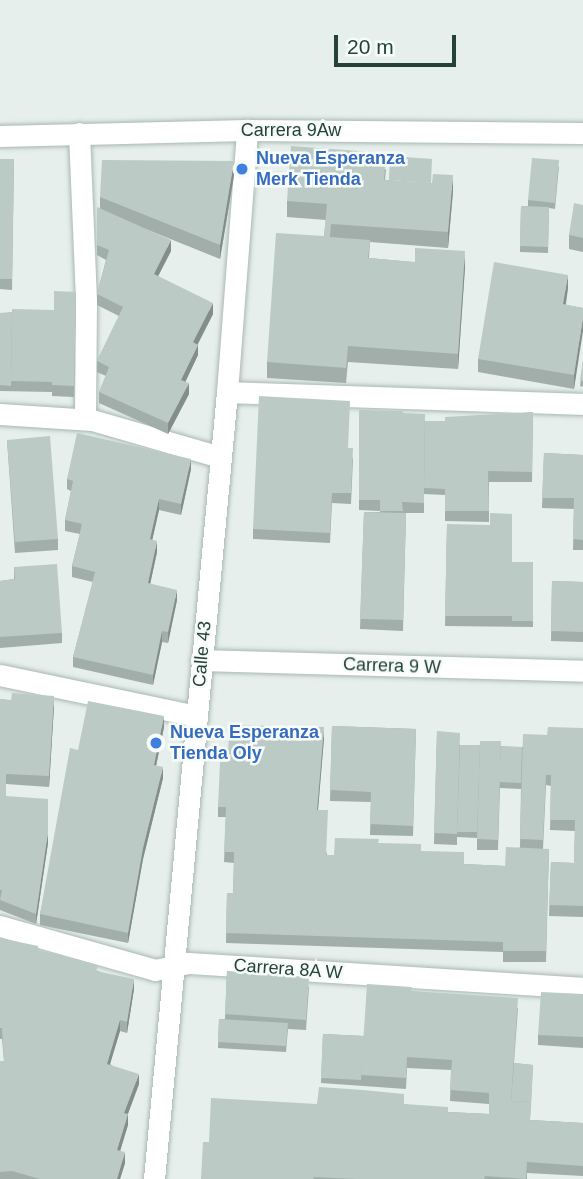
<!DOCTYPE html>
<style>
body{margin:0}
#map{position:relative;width:583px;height:1179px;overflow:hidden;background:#e6efeb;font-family:Helvetica,sans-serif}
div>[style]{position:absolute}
.roads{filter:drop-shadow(0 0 2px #a8b8b2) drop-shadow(0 0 2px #a8b8b2)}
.street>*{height:21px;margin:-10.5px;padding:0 10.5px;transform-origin:10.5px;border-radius:10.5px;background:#fff}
.wall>*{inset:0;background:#a1aea9}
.shaded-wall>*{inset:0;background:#838d89}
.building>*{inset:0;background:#bbcac4}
.dots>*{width:19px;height:19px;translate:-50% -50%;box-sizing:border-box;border:4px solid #f7fbf9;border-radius:50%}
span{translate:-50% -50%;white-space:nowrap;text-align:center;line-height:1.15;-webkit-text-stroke:5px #f7fbf9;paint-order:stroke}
.street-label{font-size:18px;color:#24423a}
.shop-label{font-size:18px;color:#366cbe;font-weight:700}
.left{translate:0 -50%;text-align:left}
.scale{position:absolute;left:334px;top:35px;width:122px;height:32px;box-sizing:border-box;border:4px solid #24423a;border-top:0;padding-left:9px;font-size:21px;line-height:24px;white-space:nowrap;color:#24423a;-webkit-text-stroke:5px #f7fbf9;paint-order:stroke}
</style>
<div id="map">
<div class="roads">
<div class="street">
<i style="left:79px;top:133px;width:168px;rotate:87.6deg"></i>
<i style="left:86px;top:301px;width:118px;rotate:90.5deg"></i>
<i style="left:0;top:136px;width:247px;rotate:-1.4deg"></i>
<i style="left:247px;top:130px;width:336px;rotate:0.5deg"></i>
<i style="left:227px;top:392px;width:356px;rotate:1.9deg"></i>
<i style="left:0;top:414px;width:92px;rotate:3.7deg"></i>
<i style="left:92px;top:420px;width:133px;rotate:16.1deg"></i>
<i style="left:201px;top:660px;width:382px;rotate:1.6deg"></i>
<i style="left:0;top:675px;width:200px;rotate:11.8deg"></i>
<i style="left:0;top:926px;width:161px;rotate:15.8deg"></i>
<i style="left:155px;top:970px;width:34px;rotate:-12deg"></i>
<i style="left:188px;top:963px;width:396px;rotate:3.6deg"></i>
<i style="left:154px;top:1179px;width:790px;rotate:-84.7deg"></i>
<i style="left:227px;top:392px;width:263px;rotate:-85.6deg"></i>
</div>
</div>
<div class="wall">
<i style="clip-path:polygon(0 159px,14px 159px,12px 290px,0 289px)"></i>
<i style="clip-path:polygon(559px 166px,555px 209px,549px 208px,548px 253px,520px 252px,521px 206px,528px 206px,528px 200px)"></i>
<i style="clip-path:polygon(386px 169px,385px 180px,431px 183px,453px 191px,448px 248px,370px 242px,369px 258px,465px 267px,458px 369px,348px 362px,346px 383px,267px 378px,267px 362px,324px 236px,326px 220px,287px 217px,287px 201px)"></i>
<i style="clip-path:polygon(234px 175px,220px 259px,148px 230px,171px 251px,158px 276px,213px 314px,198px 344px,198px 355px,185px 382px,189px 394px,168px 434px,99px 403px,99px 392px,106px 376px,97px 372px,97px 361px,119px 316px,97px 305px,97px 294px,106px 260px,97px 255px,97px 207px,100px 209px,100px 197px)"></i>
<i style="clip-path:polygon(583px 205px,583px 252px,569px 249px,569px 235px)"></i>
<i style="clip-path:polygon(568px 288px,566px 305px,583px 308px,574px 389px,478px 372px,478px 359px)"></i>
<i style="clip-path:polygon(76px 292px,74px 397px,52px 396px,52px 392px,0 391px,0 313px,54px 310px)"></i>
<i style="clip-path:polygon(583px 361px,583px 387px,580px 386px)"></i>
<i style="clip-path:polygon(359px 410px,403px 413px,425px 421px,445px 421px,533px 412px,532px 482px,489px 482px,489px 522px,445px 521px,445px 495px,424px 494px,424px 483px,424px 513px,403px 513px,406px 513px,403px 631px,360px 629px,364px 512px,380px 512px,380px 511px,359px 510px)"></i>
<i style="clip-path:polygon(7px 440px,58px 539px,58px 550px,15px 553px)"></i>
<i style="clip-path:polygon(348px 448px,353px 459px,351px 504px,332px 503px,330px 543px,253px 539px,253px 529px)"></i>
<i style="clip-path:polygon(544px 453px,583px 455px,583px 550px,573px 550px,574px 509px,542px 508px)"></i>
<i style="clip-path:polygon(191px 469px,181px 515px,159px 510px,152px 540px,157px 552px,150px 584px,177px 600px,168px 643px,162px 642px,153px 685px,73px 667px,73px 657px,93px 582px,72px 577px,72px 566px,80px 534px,65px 531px,65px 520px,71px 491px,67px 489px,67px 479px)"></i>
<i style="clip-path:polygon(447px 524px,512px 562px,533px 562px,533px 627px,445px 626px)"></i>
<i style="clip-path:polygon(14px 567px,62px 633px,62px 643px,0 648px,0 581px,14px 579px)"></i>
<i style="clip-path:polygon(552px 581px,583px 582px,583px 642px,551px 641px)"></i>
<i style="clip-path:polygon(0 699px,54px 706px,49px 787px,6px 784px,6px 796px,48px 843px,36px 924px,0 910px)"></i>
<i style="clip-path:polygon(332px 726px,416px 729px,413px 836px,370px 835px,371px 802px,330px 801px)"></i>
<i style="clip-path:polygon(164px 727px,156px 766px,163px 778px,143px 859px,128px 943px,40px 925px,40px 914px,78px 750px)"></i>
<i style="clip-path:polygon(583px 728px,583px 917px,549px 916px,551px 862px,574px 863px,575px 831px,550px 830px,551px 786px,546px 785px,543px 849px,549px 849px,546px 962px,503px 962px,503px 952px,226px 943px,227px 893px,233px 893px,234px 863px,224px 862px,226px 817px,218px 817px,218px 807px,228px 762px,324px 738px,318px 810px,327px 855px,334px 855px,378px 843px,421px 851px,464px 864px,505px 866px,520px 847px,521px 789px,500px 788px,498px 850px,477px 850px,477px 838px,457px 837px,457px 845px,434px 844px,437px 731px,460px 745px,522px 747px,547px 735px)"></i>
<i style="clip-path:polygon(0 938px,98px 971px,134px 989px,127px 1033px,120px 1031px,110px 1064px,139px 1084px,128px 1114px,128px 1125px,120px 1151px,125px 1163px,120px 1179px,0 1179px,0 1061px,4px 1061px,2px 1039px,0 1039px)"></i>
<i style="clip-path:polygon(227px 971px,309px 987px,306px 1030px,288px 1029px,286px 1052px,218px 1048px,219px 1019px,225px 1019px)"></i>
<i style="clip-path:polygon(411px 991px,518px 1008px,514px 1063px,533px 1065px,530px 1120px,583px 1123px,583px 1176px,527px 1173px,527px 1179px,201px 1179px,209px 1142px,317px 1104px,404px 1104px,448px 1112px,489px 1114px,489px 1104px,450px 1101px,451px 1070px,407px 1068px,406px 1089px,321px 1083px,323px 1034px,364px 1036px)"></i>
<i style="clip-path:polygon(583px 994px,583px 1048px,538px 1045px,538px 1035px)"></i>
</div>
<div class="shaded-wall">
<i style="clip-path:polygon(234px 161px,234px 175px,220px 259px,220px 245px)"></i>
<i style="clip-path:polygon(453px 175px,453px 191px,448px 248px,448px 232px)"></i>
<i style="clip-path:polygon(171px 240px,171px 251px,154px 284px,154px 274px)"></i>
<i style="clip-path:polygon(465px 251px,465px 267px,458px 369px,458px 354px)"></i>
<i style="clip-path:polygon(568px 275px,568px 288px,563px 318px,563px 304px)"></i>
<i style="clip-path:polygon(213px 303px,213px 314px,193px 353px,193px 342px)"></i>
<i style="clip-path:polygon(583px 317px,583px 331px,574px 389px,574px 375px)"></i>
<i style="clip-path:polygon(198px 345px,198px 355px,181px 391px,181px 380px)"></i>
<i style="clip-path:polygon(189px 383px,189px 394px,168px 434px,168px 423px)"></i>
<i style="clip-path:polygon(191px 459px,191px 469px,181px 515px,181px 504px)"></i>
<i style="clip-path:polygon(159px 499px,159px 510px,150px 550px,150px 539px)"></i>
<i style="clip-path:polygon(157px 541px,157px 552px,148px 594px,148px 583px)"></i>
<i style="clip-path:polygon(177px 590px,177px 600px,168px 643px,168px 632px)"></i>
<i style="clip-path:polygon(162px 631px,162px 642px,153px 685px,153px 675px)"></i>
<i style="clip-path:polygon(54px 696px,54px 706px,49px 787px,49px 776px)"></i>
<i style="clip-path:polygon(164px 716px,164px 727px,154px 776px,154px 765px)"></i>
<i style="clip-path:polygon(324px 727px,324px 738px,317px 821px,317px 810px)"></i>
<i style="clip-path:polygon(163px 767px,163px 778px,143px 859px,128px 943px,128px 933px,143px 848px)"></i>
<i style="clip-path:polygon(48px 832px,48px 843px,36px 924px,36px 914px)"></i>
<i style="clip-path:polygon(134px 979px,134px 989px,127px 1033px,127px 1022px)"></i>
<i style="clip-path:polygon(120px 1020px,120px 1031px,107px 1074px,107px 1064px)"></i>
<i style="clip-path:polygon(139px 1074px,139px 1084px,124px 1124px,124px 1113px)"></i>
<i style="clip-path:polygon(128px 1114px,128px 1125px,117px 1161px,117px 1150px)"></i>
<i style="clip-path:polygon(125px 1152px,125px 1163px,120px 1179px,117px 1179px)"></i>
</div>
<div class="building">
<i style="clip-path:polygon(291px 146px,386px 153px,384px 180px,432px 183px,433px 174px,453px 175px,448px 232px,331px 224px,330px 237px,370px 240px,368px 258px,415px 262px,415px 248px,465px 251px,458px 354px,348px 346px,346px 368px,267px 362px,276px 233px,324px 236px,327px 204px,287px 201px)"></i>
<i style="clip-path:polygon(390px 156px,432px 159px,431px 183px,389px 180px)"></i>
<i style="clip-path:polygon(532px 158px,559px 160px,555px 203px,528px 200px)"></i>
<i style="clip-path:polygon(0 159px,14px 159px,12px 279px,0 279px)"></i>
<i style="clip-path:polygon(102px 160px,234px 161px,220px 245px,100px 197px)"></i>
<i style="clip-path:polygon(574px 203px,583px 205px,583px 238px,569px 235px)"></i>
<i style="clip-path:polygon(521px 206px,549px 207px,548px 247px,520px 246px)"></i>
<i style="clip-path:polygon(97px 207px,171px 240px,154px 274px,213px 303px,193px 342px,198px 345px,181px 380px,189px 383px,168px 423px,99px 392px,109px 367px,97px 361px,123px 307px,97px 294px,109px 250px,97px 245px)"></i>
<i style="clip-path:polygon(494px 262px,568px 275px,563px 304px,583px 308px,583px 317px,574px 375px,478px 359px)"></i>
<i style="clip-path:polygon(54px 291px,76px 292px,74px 386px,52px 385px,52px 382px,11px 381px,12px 309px,54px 310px)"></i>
<i style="clip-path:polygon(0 313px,12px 313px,11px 386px,0 385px)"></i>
<i style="clip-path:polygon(583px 361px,583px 381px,580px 380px)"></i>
<i style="clip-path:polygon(259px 396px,350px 401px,348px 448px,353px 448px,351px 493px,332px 493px,330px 533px,253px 529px)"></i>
<i style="clip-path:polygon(359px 410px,403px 411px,403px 413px,425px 414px,424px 503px,402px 502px,403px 511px,380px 511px,380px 500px,359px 500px)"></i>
<i style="clip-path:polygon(533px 412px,532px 472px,488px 471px,489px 511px,445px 511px,445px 417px)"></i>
<i style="clip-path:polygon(425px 421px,445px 421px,445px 489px,424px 488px)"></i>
<i style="clip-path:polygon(77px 433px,191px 459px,181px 504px,159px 499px,150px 539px,157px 541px,148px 583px,177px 590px,168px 632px,162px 631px,153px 675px,73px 657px,95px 572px,72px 566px,82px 524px,65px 520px,73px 481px,67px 479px)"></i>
<i style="clip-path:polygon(50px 436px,58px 539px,15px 542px,7px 440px)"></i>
<i style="clip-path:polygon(544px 453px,583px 455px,583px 540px,573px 539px,574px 498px,542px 498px)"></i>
<i style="clip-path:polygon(364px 512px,406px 513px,403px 620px,360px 619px)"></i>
<i style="clip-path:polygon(490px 513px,512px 514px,512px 616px,445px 616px,447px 524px,490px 525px)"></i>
<i style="clip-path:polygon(512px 562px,533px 562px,533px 621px,512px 621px)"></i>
<i style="clip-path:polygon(57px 564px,62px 633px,0 637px,0 581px,15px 579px,14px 567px)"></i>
<i style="clip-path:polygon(552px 581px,583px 582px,583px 632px,551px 631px)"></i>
<i style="clip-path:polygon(12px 693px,54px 696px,49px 776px,6px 774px,6px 796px,48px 799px,48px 832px,36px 914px,0 900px,2px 890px,0 890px,0 699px,11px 700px)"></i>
<i style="clip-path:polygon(88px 701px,164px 716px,154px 765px,163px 767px,143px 848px,128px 933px,40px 914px,70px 748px,78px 750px)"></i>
<i style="clip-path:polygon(229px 725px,324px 727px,317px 810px,328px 810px,326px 855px,334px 855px,335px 838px,379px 839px,378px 843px,421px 844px,421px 851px,464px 852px,464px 864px,505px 866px,506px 847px,549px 849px,546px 951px,503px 951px,503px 942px,226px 933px,227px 893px,233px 893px,234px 852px,224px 852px,226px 807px,218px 807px,220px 762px,228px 762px)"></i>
<i style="clip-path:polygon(332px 726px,416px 729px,413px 826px,370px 824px,371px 792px,330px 790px)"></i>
<i style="clip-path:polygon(548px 727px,583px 728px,583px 906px,549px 905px,551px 862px,574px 863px,575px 820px,550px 820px,551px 775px,546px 775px,543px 840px,520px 839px,523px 734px,547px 735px)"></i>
<i style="clip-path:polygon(437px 731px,460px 733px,457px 834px,434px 833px)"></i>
<i style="clip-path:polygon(480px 741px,501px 741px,498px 840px,477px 839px)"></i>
<i style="clip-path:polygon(460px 745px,480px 745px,477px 832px,457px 832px)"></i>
<i style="clip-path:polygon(501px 747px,522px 747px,521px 783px,499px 782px)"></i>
<i style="clip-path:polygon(0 938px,38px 946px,38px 950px,98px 965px,96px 971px,134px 979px,127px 1022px,120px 1020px,107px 1064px,139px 1074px,124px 1113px,128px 1114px,117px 1150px,125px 1152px,117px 1179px,40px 1179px,12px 1171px,0 1172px,0 1061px,4px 1061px,2px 1028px,0 1028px)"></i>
<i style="clip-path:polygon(227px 971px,309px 977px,306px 1020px,225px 1014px)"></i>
<i style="clip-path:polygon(367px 984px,412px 987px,411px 991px,518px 998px,511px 1101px,531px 1102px,530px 1120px,583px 1123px,583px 1166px,527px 1162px,526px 1179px,485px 1176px,484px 1179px,357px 1179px,314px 1177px,313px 1179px,201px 1179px,203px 1142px,209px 1142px,211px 1098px,317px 1104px,319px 1087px,363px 1090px,404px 1094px,404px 1104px,448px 1107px,448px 1112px,489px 1114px,489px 1093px,450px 1090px,452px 1060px,407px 1057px,406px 1078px,361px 1075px)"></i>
<i style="clip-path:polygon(541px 992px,583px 994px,583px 1037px,538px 1035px)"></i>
<i style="clip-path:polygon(219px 1019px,288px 1023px,286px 1046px,218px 1042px)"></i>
<i style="clip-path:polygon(323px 1034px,364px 1036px,361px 1080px,321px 1078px)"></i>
<i style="clip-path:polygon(514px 1063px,533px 1065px,531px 1107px,531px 1102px,511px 1101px)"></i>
</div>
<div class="dots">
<i style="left:242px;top:169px;background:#3f7fe0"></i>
<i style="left:156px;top:743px;background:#3f7fe0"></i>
</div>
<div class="street-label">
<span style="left:291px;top:130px">Carrera 9Aw</span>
<span style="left:202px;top:654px;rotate:-85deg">Calle 43</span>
<span style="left:392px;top:666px;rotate:2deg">Carrera 9 W</span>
<span style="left:288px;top:969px;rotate:4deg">Carrera 8A W</span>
</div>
<div class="shop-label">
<span class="left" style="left:256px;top:169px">Nueva Esperanza<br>Merk Tienda</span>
<span class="left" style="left:170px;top:743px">Nueva Esperanza<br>Tienda Oly</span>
</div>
<div class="scale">20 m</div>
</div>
